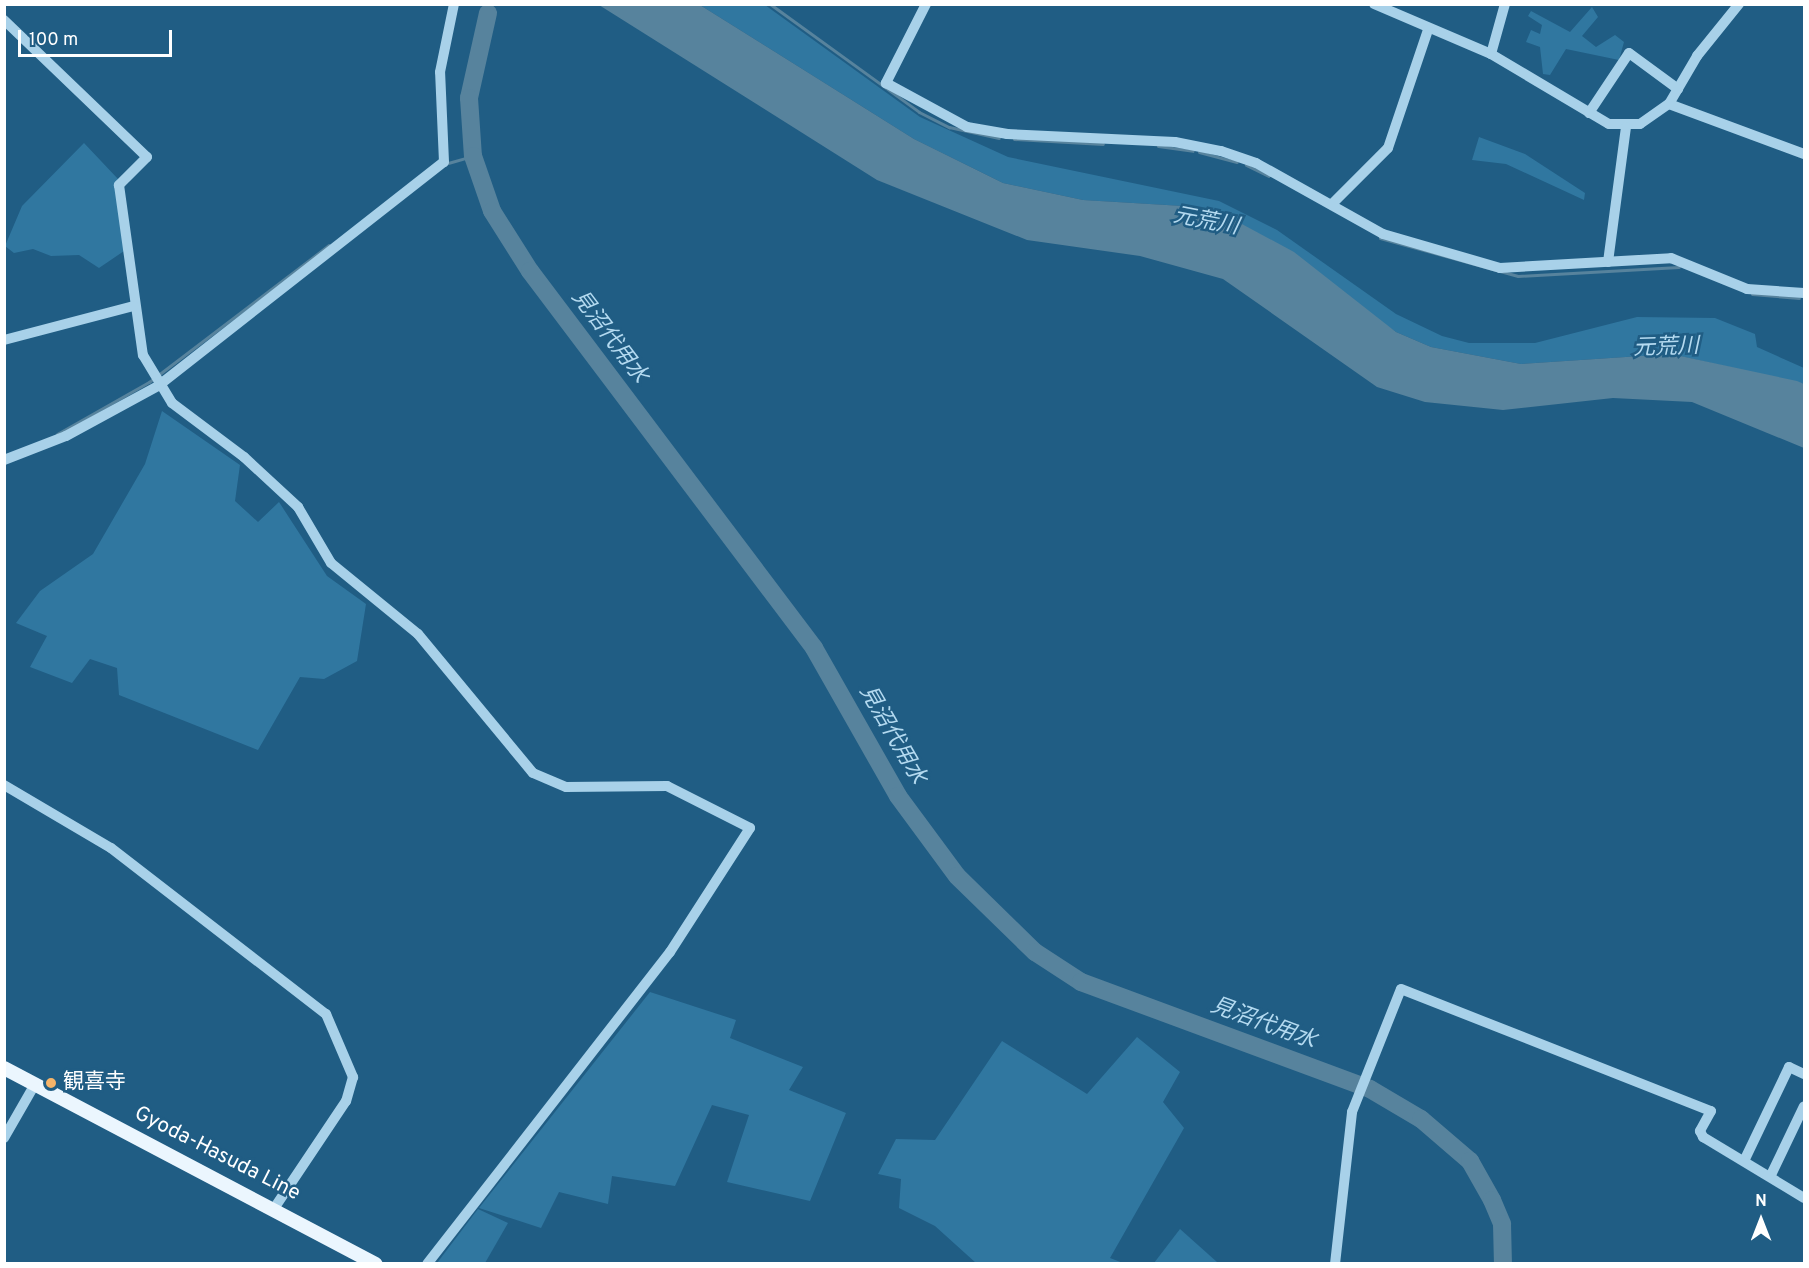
<!DOCTYPE html>
<meta charset="utf-8">
<style>
body{margin:0}
#map{position:relative;width:1809px;height:1268px;overflow:hidden;background:#205d84;font-family:Overpass,"Noto Sans JP",sans-serif}
div>[style]{position:absolute}
.green>*{inset:0;background:#3077a0}
.water>*{inset:0;background:#57839d}
.stream>*{height:3px;margin:-1.5px;padding:0 1.5px;transform-origin:1.5px;border-radius:1.5px;background:#57839d}
.canal>*{height:10px;margin:-5px;padding:0 5px;transform-origin:5px;border-radius:5px;background:#57839d}
.river>*{height:18px;margin:-9px;padding:0 9px;transform-origin:9px;border-radius:9px;background:#57839d}
.minor>*{height:10px;margin:-5px;padding:0 5px;transform-origin:5px;border-radius:5px;background:#a8d1e9}
.major>*{height:14px;margin:-7px;padding:0 7px;transform-origin:7px;border-radius:7px;background:#ebf6fe}
.dots>*{width:16px;height:16px;translate:-50% -50%;box-sizing:border-box;border:3px solid #205d84;border-radius:50%}
span{translate:-50% -50%;white-space:nowrap;text-align:center;line-height:1.15;-webkit-text-stroke:5px #205d84;paint-order:stroke}
.poi-label{font-size:21px;color:#fff}
.left{translate:0 -50%;text-align:left}
.street-label{font-size:21px;color:#fff}
.water-label{font-size:22px;color:#b4daf0;font-style:italic}
.frame{position:absolute;inset:0;border:6px solid #fff;pointer-events:none}
.north{position:absolute;left:1731px;top:1190px;width:60px;height:60px;-webkit-text-stroke:4px #205d84;paint-order:stroke;rotate:0deg;font-size:16px;font-weight:700;line-height:24px;text-align:center;color:#fff}
.north::after{content:'';display:block;margin:auto;width:21px;height:27px;background:#fff;clip-path:polygon(50% 0,100% 100%,50% 72%,0 100%)}
.scale{position:absolute;left:18px;top:30px;width:154px;height:27px;box-sizing:border-box;border:3px solid #fff;border-top:0;padding-left:8px;font-size:18px;line-height:21px;white-space:nowrap;color:#fff;-webkit-text-stroke:4px #205d84;paint-order:stroke}
</style>
<div id="map">
<div class="green">
<i style="clip-path:polygon(700px 5px,765px 5px,920px 117px,1008px 157px,1219px 201px,1277px 230px,1396px 314px,1442px 336px,1469px 343px,1535px 343px,1637px 317px,1715px 318px,1755px 334px,1757px 347px,1804px 368px,1804px 384px,1671px 354px,1521px 364px,1431px 347px,1396px 332px,1227px 216px,1183px 206px,1083px 200px,1003px 183px,914px 139px)"></i>
<i style="clip-path:polygon(1592px 7px,1598px 17px,1582px 36px,1596px 47px,1615px 35px,1624px 42px,1619px 60px,1566px 49px,1550px 75px,1543px 74px,1540px 47px,1526px 42px,1531px 30px,1540px 34px,1542px 25px,1528px 16px,1531px 11px,1570px 32px)"></i>
<i style="clip-path:polygon(1479px 137px,1525px 154px,1585px 193px,1584px 200px,1506px 164px,1472px 160px)"></i>
<i style="clip-path:polygon(84px 143px,118px 179px,124px 251px,99px 268px,79px 255px,51px 256px,33px 249px,14px 253px,5px 246px,22px 206px)"></i>
<i style="clip-path:polygon(162px 411px,240px 465px,235px 501px,258px 522px,279px 502px,327px 576px,366px 604px,357px 661px,324px 679px,300px 677px,258px 750px,119px 695px,117px 668px,90px 659px,72px 683px,30px 667px,47px 636px,16px 623px,40px 591px,93px 554px,145px 464px)"></i>
<i style="clip-path:polygon(650px 992px,736px 1020px,730px 1038px,803px 1067px,789px 1090px,846px 1113px,810px 1201px,727px 1182px,749px 1115px,712px 1105px,675px 1186px,612px 1176px,608px 1204px,559px 1192px,541px 1228px,479px 1208px)"></i>
<i style="clip-path:polygon(1137px 1037px,1180px 1072px,1163px 1102px,1184px 1128px,1110px 1258px,1123px 1263px,976px 1263px,935px 1226px,899px 1208px,901px 1179px,878px 1174px,896px 1139px,935px 1140px,1002px 1041px,1087px 1094px)"></i>
<i style="clip-path:polygon(478px 1209px,508px 1223px,485px 1263px,437px 1263px)"></i>
<i style="clip-path:polygon(1180px 1229px,1217px 1262px,1216px 1263px,1154px 1263px)"></i>
</div>
<div class="water">
<i style="clip-path:polygon(599px 5px,700px 5px,914px 139px,1003px 183px,1083px 200px,1183px 206px,1227px 216px,1294px 252px,1396px 332px,1431px 347px,1521px 364px,1671px 354px,1797px 381px,1804px 384px,1804px 448px,1692px 402px,1613px 398px,1503px 410px,1425px 402px,1377px 387px,1223px 279px,1140px 256px,1027px 240px,877px 180px)"></i>
</div>
<div class="stream">
<i style="left:770px;top:4px;width:184px;rotate:35.9deg"></i>
<i style="left:919px;top:112px;width:34px;rotate:27deg"></i>
<i style="left:949px;top:127px;width:51px;rotate:12.4deg"></i>
<i style="left:1014px;top:139px;width:89px;rotate:3.2deg"></i>
<i style="left:1158px;top:146px;width:35px;rotate:8deg"></i>
<i style="left:1199px;top:152px;width:39px;rotate:15deg"></i>
<i style="left:448px;top:163px;width:26px;rotate:-16deg"></i>
<i style="left:1246px;top:165px;width:25px;rotate:26deg"></i>
<i style="left:1380px;top:238px;width:143px;rotate:15.4deg"></i>
<i style="left:1518px;top:276px;width:161px;rotate:-3.2deg"></i>
<i style="left:1752px;top:294px;width:47px;rotate:4.9deg"></i>
<i style="left:57px;top:434px;width:106px;rotate:-29.5deg"></i>
<i style="left:149px;top:382px;width:226px;rotate:-37.3deg"></i>
</div>
<div class="canal">
<i style="left:488px;top:13px;width:87px;rotate:102.6deg"></i>
<i style="left:469px;top:98px;width:58px;rotate:86.1deg"></i>
<i style="left:473px;top:156px;width:58px;rotate:70.9deg"></i>
<i style="left:492px;top:211px;width:71px;rotate:57.7deg"></i>
<i style="left:530px;top:271px;width:472px;rotate:53deg"></i>
</div>
<div class="river">
<i style="left:488px;top:13px;width:87px;rotate:102.6deg"></i>
<i style="left:469px;top:98px;width:58px;rotate:86.1deg"></i>
<i style="left:473px;top:156px;width:58px;rotate:70.9deg"></i>
<i style="left:492px;top:211px;width:71px;rotate:57.7deg"></i>
<i style="left:530px;top:271px;width:472px;rotate:53deg"></i>
<i style="left:814px;top:648px;width:170px;rotate:60.4deg"></i>
<i style="left:898px;top:796px;width:99px;rotate:53.6deg"></i>
<i style="left:957px;top:876px;width:109px;rotate:44.3deg"></i>
<i style="left:1035px;top:952px;width:55px;rotate:33.1deg"></i>
<i style="left:1081px;top:982px;width:308px;rotate:20.3deg"></i>
<i style="left:1370px;top:1089px;width:59px;rotate:30.5deg"></i>
<i style="left:1421px;top:1119px;width:65px;rotate:40.6deg"></i>
<i style="left:1470px;top:1161px;width:45px;rotate:60.6deg"></i>
<i style="left:1492px;top:1200px;width:26px;rotate:67deg"></i>
<i style="left:1502px;top:1224px;width:40px;rotate:88.6deg"></i>
</div>
<div class="minor">
<i style="left:926px;top:4px;width:89px;rotate:116.9deg"></i>
<i style="left:886px;top:83px;width:92px;rotate:28.5deg"></i>
<i style="left:967px;top:127px;width:41px;rotate:9.9deg"></i>
<i style="left:1007px;top:134px;width:168px;rotate:2.7deg"></i>
<i style="left:1175px;top:142px;width:47px;rotate:11.1deg"></i>
<i style="left:1221px;top:151px;width:37px;rotate:19deg"></i>
<i style="left:1256px;top:163px;width:145px;rotate:29.2deg"></i>
<i style="left:1383px;top:234px;width:122px;rotate:16.2deg"></i>
<i style="left:1500px;top:268px;width:171px;rotate:-3.3deg"></i>
<i style="left:1671px;top:258px;width:82px;rotate:22.2deg"></i>
<i style="left:1747px;top:289px;width:57px;rotate:4deg"></i>
<i style="left:1374px;top:4px;width:127px;rotate:23.1deg"></i>
<i style="left:1491px;top:54px;width:137px;rotate:30.7deg"></i>
<i style="left:1609px;top:124px;width:31px"></i>
<i style="left:1640px;top:124px;width:35px;rotate:-35deg"></i>
<i style="left:1669px;top:104px;width:144px;rotate:20.3deg"></i>
<i style="left:4px;top:20px;width:198px;rotate:43.8deg"></i>
<i style="left:147px;top:157px;width:40px;rotate:135deg"></i>
<i style="left:119px;top:185px;width:172px;rotate:82deg"></i>
<i style="left:143px;top:355px;width:56px;rotate:58.9deg"></i>
<i style="left:172px;top:403px;width:90px;rotate:36.9deg"></i>
<i style="left:244px;top:457px;width:74px;rotate:42.8deg"></i>
<i style="left:298px;top:507px;width:65px;rotate:59.5deg"></i>
<i style="left:331px;top:563px;width:112px;rotate:39.2deg"></i>
<i style="left:418px;top:634px;width:180px;rotate:50.4deg"></i>
<i style="left:533px;top:773px;width:36px;rotate:23deg"></i>
<i style="left:566px;top:787px;width:101px;rotate:-0.6deg"></i>
<i style="left:667px;top:786px;width:93px;rotate:26.8deg"></i>
<i style="left:750px;top:828px;width:148px;rotate:122.8deg"></i>
<i style="left:670px;top:952px;width:395px;rotate:127.9deg"></i>
<i style="left:1491px;top:54px;width:52px;rotate:-74.4deg"></i>
<i style="left:1669px;top:104px;width:56px;rotate:-59.7deg"></i>
<i style="left:1697px;top:56px;width:67px;rotate:-51.1deg"></i>
<i style="left:1589px;top:113px;width:72px;rotate:-56.3deg"></i>
<i style="left:1629px;top:53px;width:61px;rotate:36.3deg"></i>
<i style="left:1332px;top:204px;width:79px;rotate:-45deg"></i>
<i style="left:1388px;top:148px;width:125px;rotate:-71.3deg"></i>
<i style="left:1608px;top:262px;width:136px;rotate:-82.4deg"></i>
<i style="left:4px;top:340px;width:134px;rotate:-14.7deg"></i>
<i style="left:4px;top:460px;width:66px;rotate:-21.2deg"></i>
<i style="left:66px;top:436px;width:105px;rotate:-28.5deg"></i>
<i style="left:158px;top:386px;width:363px;rotate:-38.1deg"></i>
<i style="left:444px;top:162px;width:90px;rotate:-92.5deg"></i>
<i style="left:440px;top:72px;width:69px;rotate:-78.4deg"></i>
<i style="left:4px;top:785px;width:124px;rotate:30.5deg"></i>
<i style="left:111px;top:848px;width:272px;rotate:37.7deg"></i>
<i style="left:326px;top:1014px;width:69px;rotate:66.8deg"></i>
<i style="left:353px;top:1077px;width:25px;rotate:106deg"></i>
<i style="left:346px;top:1101px;width:128px;rotate:123.8deg"></i>
<i style="left:4px;top:1138px;width:62px;rotate:-60.1deg"></i>
<i style="left:1745px;top:1159px;width:102px;rotate:-64.4deg"></i>
<i style="left:1789px;top:1067px;width:17px;rotate:25deg"></i>
<i style="left:1771px;top:1175px;width:76px;rotate:-64.4deg"></i>
<i style="left:1335px;top:1264px;width:153px;rotate:-83.6deg"></i>
<i style="left:1352px;top:1112px;width:132px;rotate:-68.3deg"></i>
<i style="left:1401px;top:989px;width:333px;rotate:21.5deg"></i>
<i style="left:1711px;top:1111px;width:23px;rotate:119deg"></i>
<i style="left:1700px;top:1131px;width:7px;rotate:63deg"></i>
<i style="left:1703px;top:1137px;width:118px;rotate:31.1deg"></i>
</div>
<div class="major">
<i style="left:4px;top:1068px;width:420px;rotate:27.8deg"></i>
</div>
<div class="dots">
<i style="left:51px;top:1083px;background:#f6b469"></i>
</div>
<div class="poi-label">
<span class="left" style="left:63px;top:1083px">観喜寺</span>
</div>
<div class="street-label">
<span style="left:217px;top:1154px;rotate:27deg">Gyoda-Hasuda Line</span>
</div>
<div class="water-label">
<span style="left:1206px;top:222px;rotate:11deg">元荒川</span>
<span style="left:609px;top:337px;rotate:53deg">見沼代用水</span>
<span style="left:1666px;top:348px;rotate:-2deg">元荒川</span>
<span style="left:892px;top:735px;rotate:60deg">見沼代用水</span>
<span style="left:1263px;top:1024px;rotate:20deg">見沼代用水</span>
</div>
<div class="frame"></div>
<div class="north">N</div>
<div class="scale">100 m</div>
</div>
